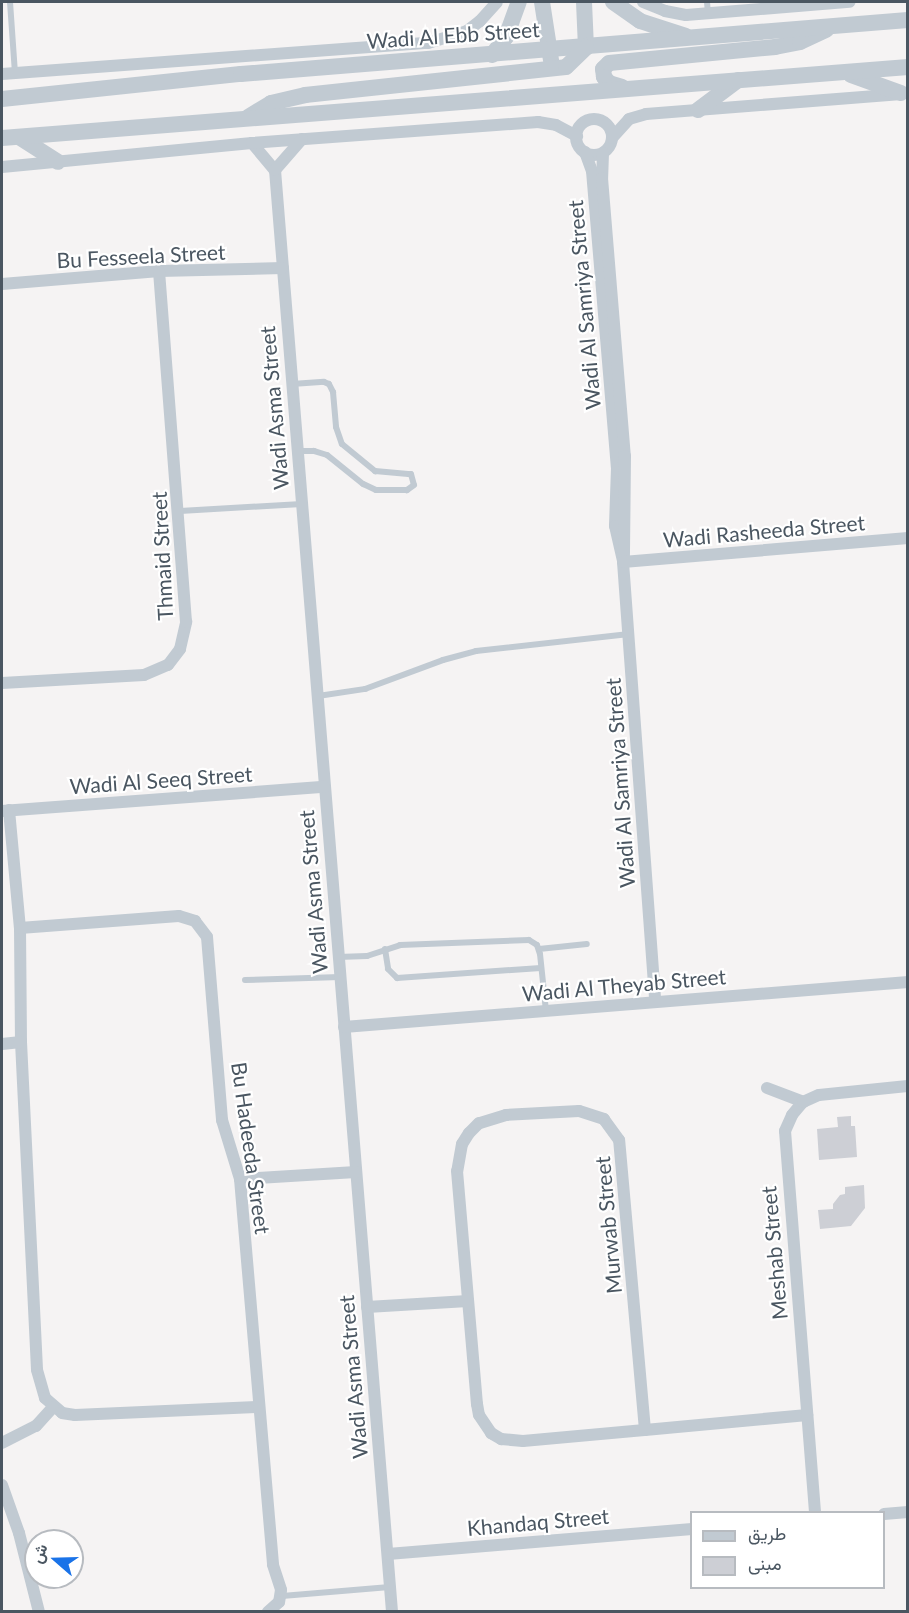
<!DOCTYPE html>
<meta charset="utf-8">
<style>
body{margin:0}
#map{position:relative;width:909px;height:1613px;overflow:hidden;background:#f5f3f3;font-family:Lato,Vazirmatn,sans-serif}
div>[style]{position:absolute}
.building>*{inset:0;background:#cdcfd5}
.service>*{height:6px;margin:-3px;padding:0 3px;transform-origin:3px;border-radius:3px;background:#c1cad2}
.minor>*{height:12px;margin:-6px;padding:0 6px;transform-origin:6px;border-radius:6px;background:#c1cad2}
.minor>.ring{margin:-6px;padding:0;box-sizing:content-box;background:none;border:12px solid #c1cad2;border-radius:50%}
.tertiary>*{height:16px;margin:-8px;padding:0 8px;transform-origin:8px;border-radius:8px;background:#c1cad2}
span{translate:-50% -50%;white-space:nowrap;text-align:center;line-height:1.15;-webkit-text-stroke:4.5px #fff;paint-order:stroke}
.street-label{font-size:21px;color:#4a5661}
.frame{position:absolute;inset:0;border:3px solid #4a5661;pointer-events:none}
.legend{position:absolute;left:690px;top:1511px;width:195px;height:78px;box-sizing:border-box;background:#fff;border:2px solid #b7bbc0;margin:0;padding:8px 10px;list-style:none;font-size:18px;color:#4a5661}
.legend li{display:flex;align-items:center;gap:12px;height:30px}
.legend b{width:30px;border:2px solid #b7bbc0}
.north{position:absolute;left:24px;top:1529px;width:60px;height:60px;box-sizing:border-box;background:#fff;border:2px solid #b7bbc0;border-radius:50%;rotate:290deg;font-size:16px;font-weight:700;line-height:24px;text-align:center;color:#4a5661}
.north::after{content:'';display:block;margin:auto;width:21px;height:27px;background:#1a73e8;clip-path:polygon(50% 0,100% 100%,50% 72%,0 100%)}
</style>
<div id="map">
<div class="building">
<i style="clip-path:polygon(851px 1116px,851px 1126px,855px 1126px,857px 1157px,819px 1160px,817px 1129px,838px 1127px,837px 1117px)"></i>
<i style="clip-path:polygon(864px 1185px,865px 1208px,851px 1226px,820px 1229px,818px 1210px,833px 1209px,833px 1204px,840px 1195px,845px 1194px,845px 1187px)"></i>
</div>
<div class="service">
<i style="left:10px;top:2px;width:71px;rotate:86deg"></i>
<i style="left:707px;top:2px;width:11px;rotate:85deg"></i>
<i style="left:292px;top:384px;width:32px;rotate:-4deg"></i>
<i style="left:324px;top:382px;width:5px;rotate:22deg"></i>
<i style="left:329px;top:384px;width:9px;rotate:63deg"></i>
<i style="left:333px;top:392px;width:35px;rotate:85deg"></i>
<i style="left:336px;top:427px;width:18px;rotate:71deg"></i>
<i style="left:342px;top:444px;width:43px;rotate:39.3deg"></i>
<i style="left:375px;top:471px;width:36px;rotate:5deg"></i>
<i style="left:411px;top:474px;width:11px;rotate:75deg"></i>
<i style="left:414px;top:485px;width:9px;rotate:144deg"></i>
<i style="left:407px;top:490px;width:31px;rotate:180deg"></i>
<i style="left:376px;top:490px;width:14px;rotate:-155deg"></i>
<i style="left:363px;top:484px;width:46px;rotate:-141.1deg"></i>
<i style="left:327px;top:455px;width:14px;rotate:-163deg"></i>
<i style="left:314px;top:451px;width:17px;rotate:180deg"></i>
<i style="left:180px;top:511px;width:122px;rotate:-3.3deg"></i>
<i style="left:318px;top:696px;width:48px;rotate:-8.5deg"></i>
<i style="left:365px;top:689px;width:83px;rotate:-20.4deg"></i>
<i style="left:443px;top:660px;width:34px;rotate:-15deg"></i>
<i style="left:476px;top:651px;width:154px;rotate:-6.3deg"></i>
<i style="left:385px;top:949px;width:20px;rotate:81deg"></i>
<i style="left:388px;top:969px;width:13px;rotate:45deg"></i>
<i style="left:397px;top:978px;width:144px;rotate:-4deg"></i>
<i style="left:539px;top:949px;width:48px;rotate:-5.9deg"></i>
<i style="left:338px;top:957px;width:29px;rotate:-2deg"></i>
<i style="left:367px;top:956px;width:35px;rotate:-18deg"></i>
<i style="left:400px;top:945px;width:129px;rotate:-2.2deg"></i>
<i style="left:529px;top:940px;width:9px;rotate:32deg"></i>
<i style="left:537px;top:945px;width:9px;rotate:72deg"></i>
<i style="left:540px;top:954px;width:57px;rotate:84deg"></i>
<i style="left:245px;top:980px;width:95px;rotate:-1.8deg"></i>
<i style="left:282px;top:1596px;width:108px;rotate:-4.8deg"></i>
</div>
<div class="minor">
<i style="left:643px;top:2px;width:24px;rotate:22deg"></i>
<i style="left:665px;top:11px;width:21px;rotate:11deg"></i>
<i style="left:686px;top:15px;width:164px;rotate:-4.6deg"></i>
<i style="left:2px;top:74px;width:427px;rotate:-4.2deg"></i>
<i style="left:428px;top:43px;width:41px;rotate:-17.1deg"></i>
<i style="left:467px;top:31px;width:16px;rotate:-38deg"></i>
<i style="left:480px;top:21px;width:25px;rotate:-48deg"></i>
<i class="ring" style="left:576px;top:119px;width:24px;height:24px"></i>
<i style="left:612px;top:138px;width:25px;rotate:-48deg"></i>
<i style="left:629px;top:119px;width:18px;rotate:-16deg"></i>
<i style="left:646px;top:114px;width:253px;rotate:-4.5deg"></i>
<i style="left:252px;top:143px;width:35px;rotate:50deg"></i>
<i style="left:275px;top:170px;width:1447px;rotate:85.36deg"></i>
<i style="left:585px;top:152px;width:20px;rotate:70deg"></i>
<i style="left:592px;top:171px;width:298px;rotate:85.2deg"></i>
<i style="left:617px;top:468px;width:58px;rotate:92deg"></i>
<i style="left:615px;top:526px;width:37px;rotate:77deg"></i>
<i style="left:623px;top:562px;width:440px;rotate:85.8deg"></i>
<i style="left:603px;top:153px;width:25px;rotate:92deg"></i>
<i style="left:602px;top:178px;width:279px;rotate:85.3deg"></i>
<i style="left:625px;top:456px;width:102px;rotate:90.6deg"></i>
<i style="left:2px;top:167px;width:251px;rotate:-5.5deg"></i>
<i style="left:252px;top:143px;width:287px;rotate:-4.2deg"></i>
<i style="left:538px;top:122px;width:18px;rotate:9deg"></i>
<i style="left:556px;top:125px;width:24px;rotate:28deg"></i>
<i style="left:275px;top:170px;width:41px;rotate:-48.9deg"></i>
<i style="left:2px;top:284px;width:158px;rotate:-4.7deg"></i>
<i style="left:159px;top:271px;width:124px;rotate:-1.4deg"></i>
<i style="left:623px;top:562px;width:286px;rotate:-4.8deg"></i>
<i style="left:2px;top:683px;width:142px;rotate:-3.2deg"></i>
<i style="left:144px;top:675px;width:26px;rotate:-23deg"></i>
<i style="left:168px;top:665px;width:20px;rotate:-53deg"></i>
<i style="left:180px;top:649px;width:28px;rotate:-77deg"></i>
<i style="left:186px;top:622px;width:352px;rotate:-94.4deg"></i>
<i style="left:9px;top:810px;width:119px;rotate:84.7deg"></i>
<i style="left:20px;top:928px;width:114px;rotate:89.5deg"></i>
<i style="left:21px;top:1042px;width:328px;rotate:87.2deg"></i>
<i style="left:37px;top:1370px;width:29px;rotate:74deg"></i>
<i style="left:45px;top:1398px;width:23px;rotate:41deg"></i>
<i style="left:62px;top:1413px;width:13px;rotate:9deg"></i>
<i style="left:75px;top:1415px;width:184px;rotate:-2.5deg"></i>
<i style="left:2px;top:811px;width:323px;rotate:-4.3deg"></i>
<i style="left:20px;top:928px;width:159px;rotate:-4.3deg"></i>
<i style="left:179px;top:916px;width:17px;rotate:17deg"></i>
<i style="left:195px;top:921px;width:20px;rotate:53deg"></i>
<i style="left:207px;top:937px;width:184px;rotate:85.3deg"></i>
<i style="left:222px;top:1120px;width:62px;rotate:73deg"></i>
<i style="left:240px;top:1179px;width:387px;rotate:85.1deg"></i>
<i style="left:273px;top:1565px;width:26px;rotate:72deg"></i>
<i style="left:281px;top:1590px;width:12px;rotate:99deg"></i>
<i style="left:279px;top:1602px;width:15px;rotate:138deg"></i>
<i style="left:344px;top:1027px;width:566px;rotate:-4.56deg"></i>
<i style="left:2px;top:1044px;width:19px;rotate:-6deg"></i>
<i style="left:767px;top:1088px;width:39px;rotate:21deg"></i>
<i style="left:240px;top:1179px;width:116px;rotate:-3.5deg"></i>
<i style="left:367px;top:1307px;width:101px;rotate:-3.4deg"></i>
<i style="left:645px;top:1430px;width:291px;rotate:-95.1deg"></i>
<i style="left:619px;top:1140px;width:26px;rotate:-126deg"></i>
<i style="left:604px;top:1119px;width:26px;rotate:-162deg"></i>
<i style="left:579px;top:1111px;width:73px;rotate:176.9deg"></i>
<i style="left:506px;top:1115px;width:28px;rotate:163deg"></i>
<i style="left:479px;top:1123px;width:14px;rotate:135deg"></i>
<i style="left:469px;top:1133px;width:13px;rotate:122deg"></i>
<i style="left:462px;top:1144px;width:27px;rotate:100deg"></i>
<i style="left:457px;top:1171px;width:234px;rotate:85.1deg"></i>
<i style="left:477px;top:1404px;width:11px;rotate:80deg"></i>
<i style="left:479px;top:1415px;width:22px;rotate:56deg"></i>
<i style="left:491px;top:1433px;width:12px;rotate:31deg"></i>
<i style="left:501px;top:1439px;width:22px;rotate:5deg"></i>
<i style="left:523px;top:1441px;width:122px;rotate:-5.2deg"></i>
<i style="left:645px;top:1430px;width:163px;rotate:-5.3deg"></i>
<i style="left:2px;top:1443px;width:38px;rotate:-27deg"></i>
<i style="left:36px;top:1426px;width:25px;rotate:-48deg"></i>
<i style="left:2px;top:1485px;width:51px;rotate:70.5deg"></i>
<i style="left:19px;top:1533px;width:81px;rotate:75.8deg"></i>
<i style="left:815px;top:1512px;width:382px;rotate:-94.5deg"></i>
<i style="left:785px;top:1131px;width:17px;rotate:-66deg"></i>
<i style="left:792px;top:1115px;width:17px;rotate:-50deg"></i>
<i style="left:803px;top:1102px;width:17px;rotate:-24deg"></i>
<i style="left:819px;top:1095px;width:89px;rotate:-5.8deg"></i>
<i style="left:884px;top:1514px;width:24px;rotate:-5deg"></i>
<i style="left:388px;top:1554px;width:305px;rotate:-4.7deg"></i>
</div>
<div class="tertiary">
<i style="left:542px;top:2px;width:59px;rotate:81.2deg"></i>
<i style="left:584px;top:2px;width:46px;rotate:87.5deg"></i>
<i style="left:613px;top:2px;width:33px;rotate:35deg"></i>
<i style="left:640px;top:21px;width:48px;rotate:18.1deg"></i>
<i style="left:492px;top:55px;width:23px;rotate:-52deg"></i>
<i style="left:506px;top:37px;width:37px;rotate:-70deg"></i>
<i style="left:851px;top:75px;width:53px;rotate:19.8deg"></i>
<i style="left:622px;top:87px;width:14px;rotate:-163deg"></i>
<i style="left:609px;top:83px;width:8px;rotate:-130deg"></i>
<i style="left:604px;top:77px;width:8px;rotate:-97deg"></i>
<i style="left:603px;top:69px;width:8px;rotate:-45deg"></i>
<i style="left:609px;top:63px;width:167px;rotate:-5.5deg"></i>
<i style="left:775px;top:47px;width:25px;rotate:-11deg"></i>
<i style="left:800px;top:42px;width:29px;rotate:-25deg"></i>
<i style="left:2px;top:99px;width:240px;rotate:-6deg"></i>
<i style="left:241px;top:74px;width:669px;rotate:-4.63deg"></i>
<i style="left:698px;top:110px;width:50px;rotate:-36.9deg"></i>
<i style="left:248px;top:117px;width:27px;rotate:-31deg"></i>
<i style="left:271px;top:103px;width:35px;rotate:-13deg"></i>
<i style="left:305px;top:95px;width:262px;rotate:-6.1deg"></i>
<i style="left:566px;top:67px;width:28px;rotate:-44deg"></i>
<i style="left:19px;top:137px;width:46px;rotate:32.7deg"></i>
<i style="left:2px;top:138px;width:909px;rotate:-4.48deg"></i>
</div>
<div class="street-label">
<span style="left:453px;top:35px;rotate:-4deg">Wadi Al Ebb Street</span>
<span style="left:141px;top:256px;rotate:-3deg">Bu Fesseela Street</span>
<span style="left:584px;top:305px;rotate:-95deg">Wadi Al Samriya Street</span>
<span style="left:274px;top:408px;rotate:-95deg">Wadi Asma Street</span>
<span style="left:764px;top:531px;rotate:-5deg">Wadi Rasheeda Street</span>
<span style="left:162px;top:556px;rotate:-93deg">Thmaid Street</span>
<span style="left:161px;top:780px;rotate:-4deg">Wadi Al Seeq Street</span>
<span style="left:620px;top:783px;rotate:-94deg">Wadi Al Samriya Street</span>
<span style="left:313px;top:892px;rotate:-95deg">Wadi Asma Street</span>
<span style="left:624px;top:985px;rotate:-5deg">Wadi Al Theyab Street</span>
<span style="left:251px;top:1148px;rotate:82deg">Bu Hadeeda Street</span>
<span style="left:608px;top:1225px;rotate:-95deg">Murwab Street</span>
<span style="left:774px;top:1253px;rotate:-95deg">Meshab Street</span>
<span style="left:353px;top:1377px;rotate:-95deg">Wadi Asma Street</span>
<span style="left:538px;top:1522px;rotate:-5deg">Khandaq Street</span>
</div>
<div class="frame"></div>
<ul class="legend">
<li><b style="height:8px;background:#c1cad2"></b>طريق</li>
<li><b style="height:16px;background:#cdcfd5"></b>مبنى</li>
</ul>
<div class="north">ش</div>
</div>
